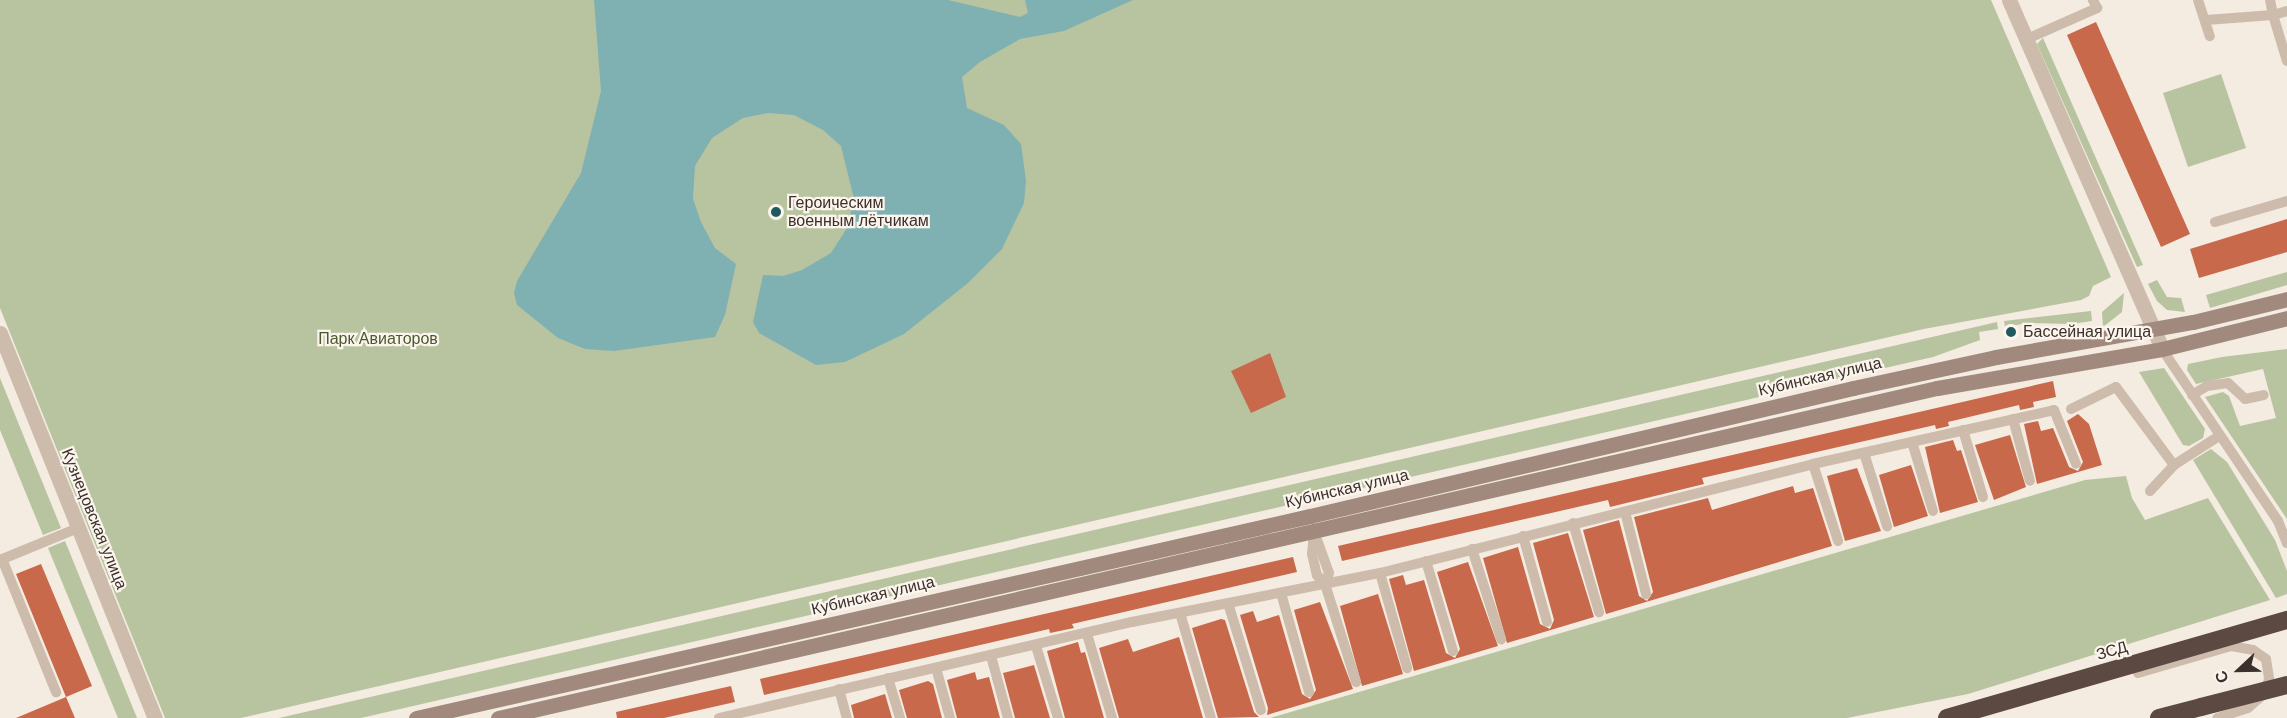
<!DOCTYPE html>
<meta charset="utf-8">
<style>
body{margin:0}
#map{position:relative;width:2287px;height:718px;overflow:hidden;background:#f4ebe1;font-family:Arial,sans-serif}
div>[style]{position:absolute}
.green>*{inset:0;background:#b8c4a0}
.water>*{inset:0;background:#7fb0b2}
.building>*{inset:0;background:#c8694b}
.service>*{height:10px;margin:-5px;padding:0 5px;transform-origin:5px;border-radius:5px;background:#cdbbac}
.minor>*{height:15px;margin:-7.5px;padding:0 7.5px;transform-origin:7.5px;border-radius:7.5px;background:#cdbbac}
.secondary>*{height:15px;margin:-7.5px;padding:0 7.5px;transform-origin:7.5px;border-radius:7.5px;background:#a18a7d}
.motorway>*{height:18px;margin:-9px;padding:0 9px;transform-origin:9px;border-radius:9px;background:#5c4a42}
.motorway-bridge>*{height:18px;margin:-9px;padding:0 9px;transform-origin:9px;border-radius:9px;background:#5c4a42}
.dots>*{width:16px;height:16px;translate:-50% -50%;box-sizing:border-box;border:3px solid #fbf5ee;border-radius:50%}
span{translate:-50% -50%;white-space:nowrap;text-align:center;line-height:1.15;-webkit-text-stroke:4.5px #fbf5ee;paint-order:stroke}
.poi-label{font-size:16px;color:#3b302b}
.left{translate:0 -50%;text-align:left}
.park-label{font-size:16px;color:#4a5a2e}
.street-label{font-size:16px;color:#3b302b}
.north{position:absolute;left:2209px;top:640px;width:60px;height:60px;-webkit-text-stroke:4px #fbf5ee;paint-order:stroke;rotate:248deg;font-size:16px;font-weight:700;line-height:24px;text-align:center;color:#3b302b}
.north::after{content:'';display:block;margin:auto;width:21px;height:27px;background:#3b302b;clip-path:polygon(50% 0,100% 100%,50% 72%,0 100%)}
</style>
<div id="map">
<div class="green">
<i style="clip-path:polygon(0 0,1991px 0,2111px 277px,2093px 286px,2089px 296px,2081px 300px,1924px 329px,241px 718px,165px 718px,0 308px)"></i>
<i style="clip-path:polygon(2043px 38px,2143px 265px,2137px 267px,2037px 44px)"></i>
<i style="clip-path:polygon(2221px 74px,2246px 148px,2188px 167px,2163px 93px)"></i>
<i style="clip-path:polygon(2287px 272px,2287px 285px,2210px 308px,2206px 295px)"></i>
<i style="clip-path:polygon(2157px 280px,2167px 297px,2181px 298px,2185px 312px,2167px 310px,2157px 301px,2148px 284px)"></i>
<i style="clip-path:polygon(2124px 293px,2122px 312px,2103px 327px,2102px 312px)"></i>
<i style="clip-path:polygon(2091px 311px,2092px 321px,2071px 324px,2028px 323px,2005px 327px,2004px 321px)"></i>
<i style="clip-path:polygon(1997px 322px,1998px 329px,1979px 332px,1980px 340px,1933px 357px,361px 718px,279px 718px)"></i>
<i style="clip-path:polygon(2287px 349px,2287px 519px,2205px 397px,2223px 392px,2229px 396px,2240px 426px,2276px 418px,2263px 369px,2196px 384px,2187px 370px,2188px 364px,2222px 357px)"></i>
<i style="clip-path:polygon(2164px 368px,2205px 429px,2203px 438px,2189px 446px,2183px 445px,2139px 372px)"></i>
<i style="clip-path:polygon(0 378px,61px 528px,43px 535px,0 430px)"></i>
<i style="clip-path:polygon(2211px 449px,2227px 462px,2275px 540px,2287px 571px,2287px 594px,2276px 598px,2193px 460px)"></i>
<i style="clip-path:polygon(2126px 476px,2132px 498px,2145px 520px,2208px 498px,2270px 600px,1968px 694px,1847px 718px,1270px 718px,2085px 480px)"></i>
<i style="clip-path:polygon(65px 541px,137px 718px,118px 718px,48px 548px)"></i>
</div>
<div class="water">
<i style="clip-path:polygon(594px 0,948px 0,1020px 17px,1028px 13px,1025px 0,1133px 0,1064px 31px,1020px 39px,980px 62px,962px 77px,967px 108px,1004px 125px,1021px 144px,1026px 181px,1024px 203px,1002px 249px,968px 283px,904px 334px,845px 362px,816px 365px,759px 333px,753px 322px,763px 275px,783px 276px,802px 270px,831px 253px,847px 228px,854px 199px,841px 146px,823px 130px,794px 115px,768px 113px,743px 118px,712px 138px,695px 166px,693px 199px,701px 222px,715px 248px,736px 264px,725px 315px,715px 337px,614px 351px,585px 349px,558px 338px,517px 305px,514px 293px,517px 281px,581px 173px,601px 91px)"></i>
</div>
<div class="building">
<i style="clip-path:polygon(2096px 22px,2190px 234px,2161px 247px,2067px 35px)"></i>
<i style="clip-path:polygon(2287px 219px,2287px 252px,2199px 278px,2190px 249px)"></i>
<i style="clip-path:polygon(1270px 353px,1286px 397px,1251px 413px,1231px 371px)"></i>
<i style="clip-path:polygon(2053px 381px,2056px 397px,2033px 402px,2034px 407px,2020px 410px,2019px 405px,1948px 422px,1949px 426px,1936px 429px,1935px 425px,1702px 478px,1704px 484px,1610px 507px,1608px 500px,1342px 561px,1338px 546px)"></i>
<i style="clip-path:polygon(2078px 414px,2089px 424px,2102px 465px,2037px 484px,2024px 424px,2038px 421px,2041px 431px,2053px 428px,2069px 467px,2078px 471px,2083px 462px,2067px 421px)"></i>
<i style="clip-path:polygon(2010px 435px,2026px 487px,1994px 500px,1975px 445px)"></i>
<i style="clip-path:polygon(1953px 440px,1957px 451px,1961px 450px,1978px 502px,1940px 513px,1925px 447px)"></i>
<i style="clip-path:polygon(1911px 465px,1928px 516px,1894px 527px,1879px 475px)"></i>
<i style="clip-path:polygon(1857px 468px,1881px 531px,1845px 541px,1827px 476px)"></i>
<i style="clip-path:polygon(1793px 486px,1795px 493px,1813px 488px,1832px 546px,1606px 614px,1583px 530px,1619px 520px,1639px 596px,1647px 601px,1653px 592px,1634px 517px,1708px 498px,1712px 510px)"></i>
<i style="clip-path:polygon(1568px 533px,1594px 617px,1507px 643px,1483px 558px,1518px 547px,1540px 624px,1550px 629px,1554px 620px,1533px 543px)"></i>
<i style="clip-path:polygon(1293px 557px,1297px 572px,1072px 624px,1074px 628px,1050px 633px,1049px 629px,764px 695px,760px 679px)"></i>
<i style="clip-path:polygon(1468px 562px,1498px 646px,1414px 671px,1389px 579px,1403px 575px,1406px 585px,1424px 580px,1446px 653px,1455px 658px,1460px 649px,1437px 572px)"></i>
<i style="clip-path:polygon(41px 564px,92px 686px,66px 697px,16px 574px)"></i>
<i style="clip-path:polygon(1378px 594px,1403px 674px,1362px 686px,1340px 606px)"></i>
<i style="clip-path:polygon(1320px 602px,1353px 689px,1267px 715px,1268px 708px,1240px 615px,1253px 611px,1257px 622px,1279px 615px,1302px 694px,1310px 699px,1316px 690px,1294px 610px)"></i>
<i style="clip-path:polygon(1221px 619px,1225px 620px,1254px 712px,1259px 717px,1218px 718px,1192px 628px)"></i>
<i style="clip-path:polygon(1179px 637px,1203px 718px,1119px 718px,1099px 648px,1128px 639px,1133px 652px)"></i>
<i style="clip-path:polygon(1078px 642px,1081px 653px,1085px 652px,1104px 718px,1065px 718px,1047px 651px)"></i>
<i style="clip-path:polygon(1034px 665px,1050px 718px,1015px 718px,1003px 673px)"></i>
<i style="clip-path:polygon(975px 672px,977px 680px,989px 677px,1000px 718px,957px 718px,947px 680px)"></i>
<i style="clip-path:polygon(928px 681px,933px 684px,942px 718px,907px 718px,899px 690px)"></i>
<i style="clip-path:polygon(731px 686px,735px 702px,664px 718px,617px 718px,616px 712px)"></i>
<i style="clip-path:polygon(885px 694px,892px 718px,854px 718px,851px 705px)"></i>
<i style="clip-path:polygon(66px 697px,75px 718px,16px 718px)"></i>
</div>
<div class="service">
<i style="left:2198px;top:0;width:38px;rotate:72deg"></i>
<i style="left:2287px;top:11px;width:15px;rotate:164deg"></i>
<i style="left:2273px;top:15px;width:48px;rotate:73.1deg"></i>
<i style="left:2206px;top:20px;width:67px;rotate:-4.3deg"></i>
<i style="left:2273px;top:15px;width:15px;rotate:-101deg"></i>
<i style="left:2027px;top:39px;width:77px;rotate:-23.9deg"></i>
<i style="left:2097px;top:8px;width:9px;rotate:-117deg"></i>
<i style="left:2215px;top:222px;width:75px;rotate:-16.3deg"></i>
<i style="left:2162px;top:349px;width:207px;rotate:56deg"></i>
<i style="left:2278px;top:521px;width:24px;rotate:68deg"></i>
<i style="left:2192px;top:395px;width:17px;rotate:-31deg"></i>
<i style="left:2207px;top:386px;width:21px;rotate:-8deg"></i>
<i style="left:2228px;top:383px;width:23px;rotate:43deg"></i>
<i style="left:2245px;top:399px;width:19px;rotate:-12deg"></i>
<i style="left:2071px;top:409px;width:50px;rotate:-26.1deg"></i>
<i style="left:2116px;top:387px;width:97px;rotate:53.4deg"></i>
<i style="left:2174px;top:465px;width:54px;rotate:-32.8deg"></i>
<i style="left:2013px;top:419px;width:64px;rotate:74.7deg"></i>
<i style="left:1963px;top:430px;width:70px;rotate:73.4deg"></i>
<i style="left:1912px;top:442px;width:72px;rotate:73.1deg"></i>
<i style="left:1864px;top:453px;width:77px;rotate:72.5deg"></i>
<i style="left:1813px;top:464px;width:81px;rotate:72deg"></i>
<i style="left:2150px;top:491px;width:35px;rotate:-47deg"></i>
<i style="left:1625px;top:512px;width:85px;rotate:75.6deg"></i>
<i style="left:1573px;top:523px;width:93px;rotate:73.7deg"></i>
<i style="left:1314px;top:532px;width:22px;rotate:95deg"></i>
<i style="left:1312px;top:554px;width:22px;rotate:77deg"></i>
<i style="left:1317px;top:575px;width:12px;rotate:48deg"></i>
<i style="left:1325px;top:584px;width:103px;rotate:72.4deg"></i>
<i style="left:1315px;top:534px;width:41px;rotate:70.3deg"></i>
<i style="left:1329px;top:573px;width:12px;rotate:110deg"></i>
<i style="left:1523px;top:536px;width:89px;rotate:74.4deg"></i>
<i style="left:1472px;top:549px;width:95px;rotate:72.1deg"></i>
<i style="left:2px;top:559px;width:144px;rotate:67.9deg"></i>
<i style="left:0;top:560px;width:84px;rotate:-22.3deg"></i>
<i style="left:1426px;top:561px;width:94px;rotate:73.3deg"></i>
<i style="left:1380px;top:573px;width:99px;rotate:74.1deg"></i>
<i style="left:1281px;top:593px;width:103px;rotate:74.2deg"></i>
<i style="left:1228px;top:603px;width:112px;rotate:72.9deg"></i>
<i style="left:1180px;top:613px;width:109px;rotate:73.6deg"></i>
<i style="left:1087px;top:634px;width:88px;rotate:73.4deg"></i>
<i style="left:1036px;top:646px;width:75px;rotate:73deg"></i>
<i style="left:991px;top:656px;width:64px;rotate:74.7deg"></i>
<i style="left:936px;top:668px;width:52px;rotate:74.4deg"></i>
<i style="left:2138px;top:673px;width:97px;rotate:-16.2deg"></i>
<i style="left:2231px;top:646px;width:22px;rotate:10deg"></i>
<i style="left:2253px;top:650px;width:16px;rotate:35deg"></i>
<i style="left:2266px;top:659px;width:20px;rotate:81deg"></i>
<i style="left:2269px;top:679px;width:16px;rotate:108deg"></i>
<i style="left:2264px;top:694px;width:21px;rotate:139deg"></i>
<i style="left:2248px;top:708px;width:32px;rotate:162deg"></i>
<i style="left:888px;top:678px;width:42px;rotate:73.3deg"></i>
<i style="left:839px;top:689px;width:30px;rotate:75deg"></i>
<i style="left:719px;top:718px;width:424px;rotate:-13.1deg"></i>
<i style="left:1132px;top:622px;width:253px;rotate:-11.2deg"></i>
<i style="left:1380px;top:573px;width:447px;rotate:-14.1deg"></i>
<i style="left:1813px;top:464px;width:247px;rotate:-12.6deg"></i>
<i style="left:2054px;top:410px;width:58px;rotate:67.8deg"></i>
</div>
<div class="minor">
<i style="left:2009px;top:0;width:381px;rotate:66.3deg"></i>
<i style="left:0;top:333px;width:415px;rotate:68.1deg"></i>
</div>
<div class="secondary">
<i style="left:416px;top:718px;width:917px;rotate:-12.73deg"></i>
<i style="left:1310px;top:516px;width:558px;rotate:-13.26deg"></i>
<i style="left:1853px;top:388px;width:146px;rotate:-12.2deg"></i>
<i style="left:1996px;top:357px;width:200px;rotate:-10.1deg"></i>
<i style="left:2193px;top:322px;width:97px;rotate:-13.7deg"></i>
<i style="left:498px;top:718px;width:1476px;rotate:-12.92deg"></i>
<i style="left:1937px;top:388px;width:228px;rotate:-9.8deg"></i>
<i style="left:2162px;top:349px;width:129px;rotate:-13.9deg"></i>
</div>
<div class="motorway">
<i style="left:1947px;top:718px;width:354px;rotate:-16.1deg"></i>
<i style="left:2159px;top:718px;width:43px;rotate:-14.7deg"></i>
</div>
<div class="motorway-bridge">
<i style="left:2201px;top:707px;width:89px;rotate:-14.3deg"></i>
</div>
<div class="dots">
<i style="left:776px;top:212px;background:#1f5a5e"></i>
<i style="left:2011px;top:332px;background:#1f5a5e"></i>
</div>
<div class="poi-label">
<span class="left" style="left:788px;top:212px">Героическим<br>военным лётчикам</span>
<span class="left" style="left:2023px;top:332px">Бассейная улица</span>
</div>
<div class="park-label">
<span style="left:378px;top:339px">Парк Авиаторов</span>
</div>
<div class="street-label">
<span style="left:1820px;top:377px;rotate:-13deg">Кубинская улица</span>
<span style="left:1347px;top:489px;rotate:-13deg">Кубинская улица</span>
<span style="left:94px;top:519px;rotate:68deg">Кузнецовская улица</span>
<span style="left:873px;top:596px;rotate:-13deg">Кубинская улица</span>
<span style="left:2112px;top:651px;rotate:-16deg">ЗСД</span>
</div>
<div class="north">С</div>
</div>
